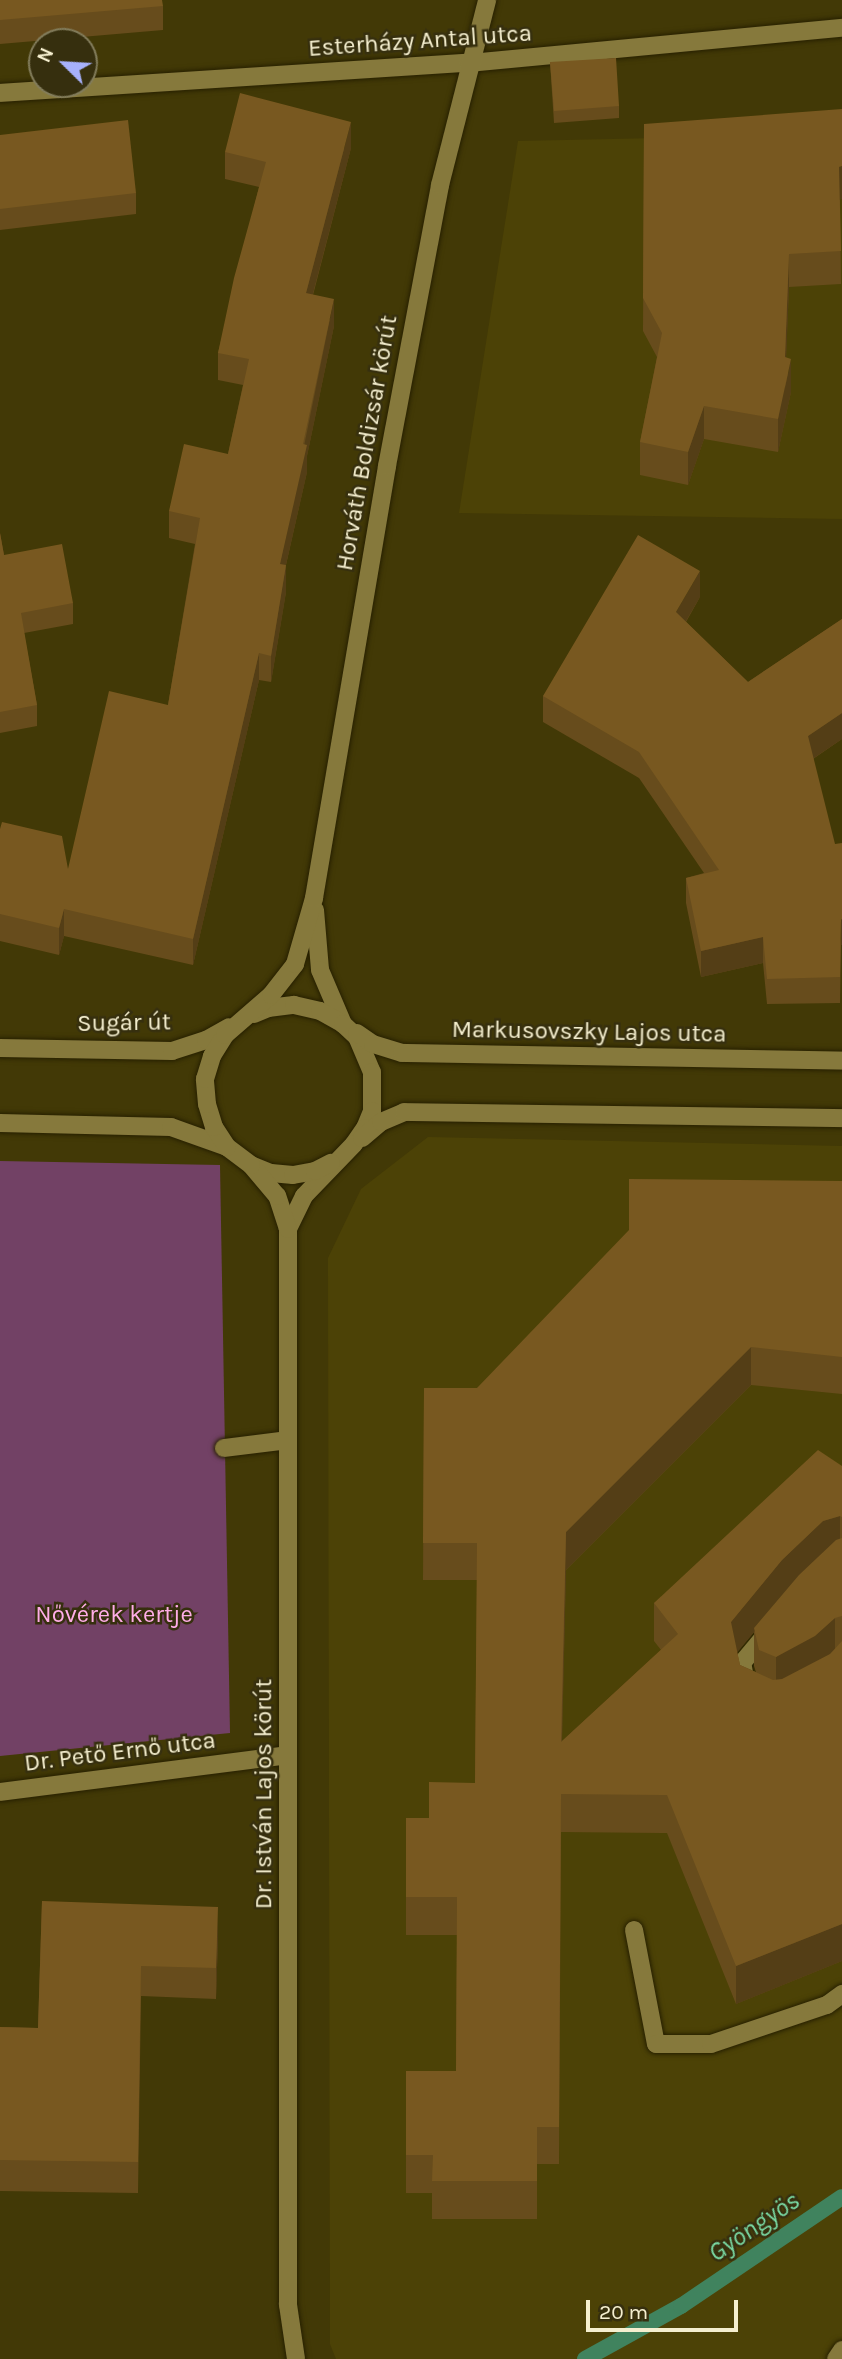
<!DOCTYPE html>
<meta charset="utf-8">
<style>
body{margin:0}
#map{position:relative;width:842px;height:2359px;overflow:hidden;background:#423906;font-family:Karla,sans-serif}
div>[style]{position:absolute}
.built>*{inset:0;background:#4c4206}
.green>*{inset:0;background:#724165}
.stream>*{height:16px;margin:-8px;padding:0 8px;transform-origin:8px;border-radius:8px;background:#40835e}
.roads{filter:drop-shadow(0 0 2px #272000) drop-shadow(0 0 2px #272000)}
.minor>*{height:18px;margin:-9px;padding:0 9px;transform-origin:9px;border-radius:9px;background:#86793c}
.wall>*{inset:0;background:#674c1c}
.shaded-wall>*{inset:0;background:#543e16}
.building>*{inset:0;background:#785820}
span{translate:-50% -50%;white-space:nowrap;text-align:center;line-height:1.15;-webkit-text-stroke:5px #362f0e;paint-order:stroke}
.street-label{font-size:24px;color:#f5efcf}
.park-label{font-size:24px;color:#ffade7}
.water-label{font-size:26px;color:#7adaa4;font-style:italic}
.north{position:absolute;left:28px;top:28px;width:70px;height:70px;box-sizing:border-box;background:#362f0e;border:2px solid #827c5b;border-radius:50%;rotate:294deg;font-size:19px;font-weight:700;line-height:28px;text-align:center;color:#f5efcf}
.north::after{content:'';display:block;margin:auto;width:24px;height:32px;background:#a7b1fc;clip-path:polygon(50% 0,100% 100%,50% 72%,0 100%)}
.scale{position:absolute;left:586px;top:2300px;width:152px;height:32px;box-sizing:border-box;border:4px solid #f5efcf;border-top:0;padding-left:9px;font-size:21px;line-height:24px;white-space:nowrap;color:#f5efcf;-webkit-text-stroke:5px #362f0e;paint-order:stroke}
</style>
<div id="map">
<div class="built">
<i style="clip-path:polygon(842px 134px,842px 519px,459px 513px,518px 141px)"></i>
<i style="clip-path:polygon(428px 1137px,842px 1146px,842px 2359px,336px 2359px,330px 2344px,328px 1258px,361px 1189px)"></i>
</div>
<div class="green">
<i style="clip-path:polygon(0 1161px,220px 1165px,230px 1733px,0 1756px)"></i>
</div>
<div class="stream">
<i style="left:585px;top:2359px;width:110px;rotate:-28.9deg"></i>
<i style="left:681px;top:2306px;width:194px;rotate:-34.1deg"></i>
</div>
<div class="roads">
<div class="minor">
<i style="left:0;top:93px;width:470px;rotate:-3.7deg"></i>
<i style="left:469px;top:63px;width:375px;rotate:-5.4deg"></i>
<i style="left:315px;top:910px;width:60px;rotate:85.2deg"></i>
<i style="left:320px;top:970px;width:59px;rotate:66.9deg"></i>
<i style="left:254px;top:1014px;width:15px;rotate:-23deg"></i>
<i style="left:268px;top:1008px;width:26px;rotate:-7deg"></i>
<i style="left:294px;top:1005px;width:27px;rotate:13deg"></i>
<i style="left:320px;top:1011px;width:26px;rotate:29deg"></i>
<i style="left:343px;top:1024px;width:19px;rotate:43deg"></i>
<i style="left:357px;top:1037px;width:38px;rotate:67deg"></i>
<i style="left:372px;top:1072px;width:39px;rotate:90deg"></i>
<i style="left:372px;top:1111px;width:18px;rotate:112deg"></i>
<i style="left:365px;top:1128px;width:19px;rotate:125deg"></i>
<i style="left:354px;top:1144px;width:72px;rotate:133.9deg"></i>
<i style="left:304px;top:1196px;width:37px;rotate:116deg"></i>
<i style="left:357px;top:1033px;width:19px;rotate:35deg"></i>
<i style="left:373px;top:1044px;width:30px;rotate:17deg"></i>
<i style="left:402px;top:1053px;width:440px;rotate:1deg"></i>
<i style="left:0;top:1048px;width:172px;rotate:1deg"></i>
<i style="left:172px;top:1051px;width:36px;rotate:-18deg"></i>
<i style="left:206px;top:1040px;width:26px;rotate:-29deg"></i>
<i style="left:0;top:1123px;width:171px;rotate:1.3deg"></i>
<i style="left:171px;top:1127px;width:59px;rotate:19.7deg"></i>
<i style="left:362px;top:1138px;width:25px;rotate:-40deg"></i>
<i style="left:381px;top:1122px;width:25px;rotate:-23deg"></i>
<i style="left:404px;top:1112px;width:438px;rotate:0.8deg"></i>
<i style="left:251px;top:1165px;width:22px;rotate:22deg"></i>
<i style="left:271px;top:1173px;width:22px;rotate:5deg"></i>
<i style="left:293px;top:1175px;width:22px;rotate:-10deg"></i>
<i style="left:315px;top:1171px;width:18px;rotate:-27deg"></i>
<i style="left:224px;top:1448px;width:64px;rotate:-7.1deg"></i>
<i style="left:747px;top:1688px;width:25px;rotate:-101deg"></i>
<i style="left:742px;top:1663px;width:40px;rotate:-50deg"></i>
<i style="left:0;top:1792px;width:290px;rotate:-7.3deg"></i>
<i style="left:634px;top:1930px;width:116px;rotate:79.1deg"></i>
<i style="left:656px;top:2044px;width:55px"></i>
<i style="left:711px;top:2044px;width:122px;rotate:-18.6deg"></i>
<i style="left:827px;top:2005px;width:19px;rotate:-36deg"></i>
<i style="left:296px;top:2359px;width:55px;rotate:-98.4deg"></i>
<i style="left:288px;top:2305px;width:1076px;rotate:-90deg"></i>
<i style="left:288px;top:1229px;width:35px;rotate:-108deg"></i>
<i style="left:277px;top:1196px;width:40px;rotate:-130deg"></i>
<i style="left:251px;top:1165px;width:30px;rotate:-143deg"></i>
<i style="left:227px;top:1147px;width:24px;rotate:-123deg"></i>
<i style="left:214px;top:1127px;width:24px;rotate:-107deg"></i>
<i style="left:207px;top:1104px;width:25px;rotate:-95deg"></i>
<i style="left:205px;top:1079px;width:24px;rotate:-73deg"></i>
<i style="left:212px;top:1056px;width:25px;rotate:-58deg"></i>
<i style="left:225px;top:1035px;width:61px;rotate:-41deg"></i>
<i style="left:271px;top:995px;width:39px;rotate:-52deg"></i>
<i style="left:295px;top:964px;width:69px;rotate:-73.9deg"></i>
<i style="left:314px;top:898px;width:438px;rotate:-80.4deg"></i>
<i style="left:387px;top:466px;width:286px;rotate:-79.3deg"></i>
<i style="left:440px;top:185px;width:191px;rotate:-75.7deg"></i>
<i style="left:836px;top:2359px;width:11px;rotate:-56deg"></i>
</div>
</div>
<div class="wall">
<i style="clip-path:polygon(0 0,163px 6px,163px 30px,0 44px)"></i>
<i style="clip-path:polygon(550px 62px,619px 106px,619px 118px,554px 123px)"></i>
<i style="clip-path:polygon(644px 124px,840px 200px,841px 284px,789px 287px,786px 357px,791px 392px,778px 452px,704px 439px,688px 485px,640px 475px,640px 442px,657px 357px,643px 331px)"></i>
<i style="clip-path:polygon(0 135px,136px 193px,136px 214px,0 230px)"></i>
<i style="clip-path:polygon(351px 148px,313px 295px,334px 326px,307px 456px,307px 472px,286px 565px,286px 592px,271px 682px,259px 680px,193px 965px,64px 936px,59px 955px,0 941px,0 829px,68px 869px,168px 705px,195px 544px,169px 538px,169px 511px,228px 454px,243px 385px,218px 380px,218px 353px,259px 187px,225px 179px,225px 152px)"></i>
<i style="clip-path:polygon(0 533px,4px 555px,73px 603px,73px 624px,24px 633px,37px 705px,37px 726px,0 733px)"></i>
<i style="clip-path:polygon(700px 597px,686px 622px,748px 682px,842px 619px,842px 739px,813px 759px,841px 945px,840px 1003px,767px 1004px,763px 963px,701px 977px,686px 903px,686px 878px,704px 873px,639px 778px,543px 722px,543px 696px)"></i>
<i style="clip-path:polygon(evenodd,842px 1181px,842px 1394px,751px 1385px,566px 1570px,562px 1741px,661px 1650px,654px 1641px,654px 1603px,842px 1466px,842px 1961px,736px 2004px,667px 1833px,561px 1832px,559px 2164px,537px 2164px,537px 2219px,432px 2219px,432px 2193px,406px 2193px,406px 2071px,456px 2071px,457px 1935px,406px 1935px,406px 1818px,429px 1818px,475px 1783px,477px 1580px,423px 1580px,424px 1388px,477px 1388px,842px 1181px,754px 1632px,754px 1666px,756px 1672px,740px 1665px,737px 1652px,754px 1632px)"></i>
<i style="clip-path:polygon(42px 1901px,218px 1938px,216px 1999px,141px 1996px,138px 2193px,0 2191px,0 2027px,38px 2028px)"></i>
</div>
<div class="shaded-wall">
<i style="clip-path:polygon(351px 122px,351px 148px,306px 320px,306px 293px)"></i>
<i style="clip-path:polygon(842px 166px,842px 199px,839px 200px,839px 167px)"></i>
<i style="clip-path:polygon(789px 254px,789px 287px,785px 388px,791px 359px,791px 392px,778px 452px,778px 419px,785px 357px)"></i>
<i style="clip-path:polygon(334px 299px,334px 326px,307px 456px,307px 472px,280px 591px,280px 564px)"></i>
<i style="clip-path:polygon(704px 406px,704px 439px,688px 485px,688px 452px)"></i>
<i style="clip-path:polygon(286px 565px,286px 592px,271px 682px,271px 656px)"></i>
<i style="clip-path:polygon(700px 571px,700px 597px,676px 638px,676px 612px)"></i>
<i style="clip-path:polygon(259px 653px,259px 680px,193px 965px,193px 939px)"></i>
<i style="clip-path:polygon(842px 713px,842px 739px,808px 762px,808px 736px)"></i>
<i style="clip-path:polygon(64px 909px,64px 936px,59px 955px,59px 928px)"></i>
<i style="clip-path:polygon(842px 919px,842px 945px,841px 945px,840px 1003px,841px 920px)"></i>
<i style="clip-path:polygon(763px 937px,763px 963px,701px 977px,701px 951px)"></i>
<i style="clip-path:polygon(751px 1347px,751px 1385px,566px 1570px,561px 1780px,566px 1532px)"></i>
<i style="clip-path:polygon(840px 1516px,840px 1554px,782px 1598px,731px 1660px,731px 1622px,782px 1560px,823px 1521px)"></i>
<i style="clip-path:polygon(835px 1618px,835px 1655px,776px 1694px,776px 1657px)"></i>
<i style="clip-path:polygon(218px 1907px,218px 1938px,216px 1999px,216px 1968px)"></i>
<i style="clip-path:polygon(842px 1924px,842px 1961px,736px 2004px,736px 1966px)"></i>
</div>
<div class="building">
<i style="clip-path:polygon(0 0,162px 0,163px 6px,0 20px)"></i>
<i style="clip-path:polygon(616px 58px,619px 106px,554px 111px,550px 62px)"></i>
<i style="clip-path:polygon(240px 93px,351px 122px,306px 293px,334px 299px,303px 444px,307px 445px,280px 564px,286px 565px,271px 656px,259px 653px,193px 939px,64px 909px,59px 928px,0 914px,0 829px,2px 822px,62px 836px,68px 869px,109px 691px,168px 705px,200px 518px,169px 511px,184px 444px,228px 454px,249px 359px,218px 353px,234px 278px,266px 162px,225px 152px)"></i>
<i style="clip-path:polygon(842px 109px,842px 166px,839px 167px,841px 251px,789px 254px,785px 357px,791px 359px,778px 419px,704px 406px,688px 452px,640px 442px,662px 333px,643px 298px,644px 124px)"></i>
<i style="clip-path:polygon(128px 120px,136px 193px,0 209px,0 135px)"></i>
<i style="clip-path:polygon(0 533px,4px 555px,62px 544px,73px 603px,21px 613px,37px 705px,0 712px)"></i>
<i style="clip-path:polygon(638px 535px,700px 571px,676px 612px,748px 682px,842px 619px,842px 713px,808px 736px,835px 844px,842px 843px,842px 919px,841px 920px,840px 977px,767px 979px,763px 937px,701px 951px,686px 878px,719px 870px,639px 752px,543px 696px)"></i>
<i style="clip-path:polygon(629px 1179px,842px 1181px,842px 1357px,751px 1347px,566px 1532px,561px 1742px,678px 1634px,654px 1603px,818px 1450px,842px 1466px,842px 1517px,840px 1516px,823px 1521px,782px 1560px,731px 1622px,740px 1665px,773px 1680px,782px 1679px,830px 1654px,842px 1641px,842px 1924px,736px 1966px,667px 1795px,561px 1794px,559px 2127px,537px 2127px,537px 2181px,432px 2181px,433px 2155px,406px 2155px,406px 2071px,456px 2071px,457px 1897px,406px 1897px,406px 1818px,429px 1818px,429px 1782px,475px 1783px,477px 1543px,423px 1543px,424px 1388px,477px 1388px,629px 1230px)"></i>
<i style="clip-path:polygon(842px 1538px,842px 1616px,835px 1618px,815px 1636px,776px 1657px,759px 1650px,754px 1628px,799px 1575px,836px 1540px)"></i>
<i style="clip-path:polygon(42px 1901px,218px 1907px,216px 1968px,141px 1966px,138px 2162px,0 2160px,0 2027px,38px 2028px)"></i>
</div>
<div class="street-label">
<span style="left:420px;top:41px;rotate:-4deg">Esterházy Antal utca</span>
<span style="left:367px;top:443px;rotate:-80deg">Horváth Boldizsár körút</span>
<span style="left:124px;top:1023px;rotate:-1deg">Sugár út</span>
<span style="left:589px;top:1032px;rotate:1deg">Markusovszky Lajos utca</span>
<span style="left:120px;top:1752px;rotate:-7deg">Dr. Pető Ernő utca</span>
<span style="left:264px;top:1794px;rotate:-90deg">Dr. István Lajos körút</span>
</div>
<div class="park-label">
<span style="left:114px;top:1615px">Nővérek kertje</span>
</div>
<div class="water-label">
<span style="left:754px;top:2227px;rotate:-34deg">Gyöngyös</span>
</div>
<div class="north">N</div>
<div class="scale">20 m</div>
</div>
